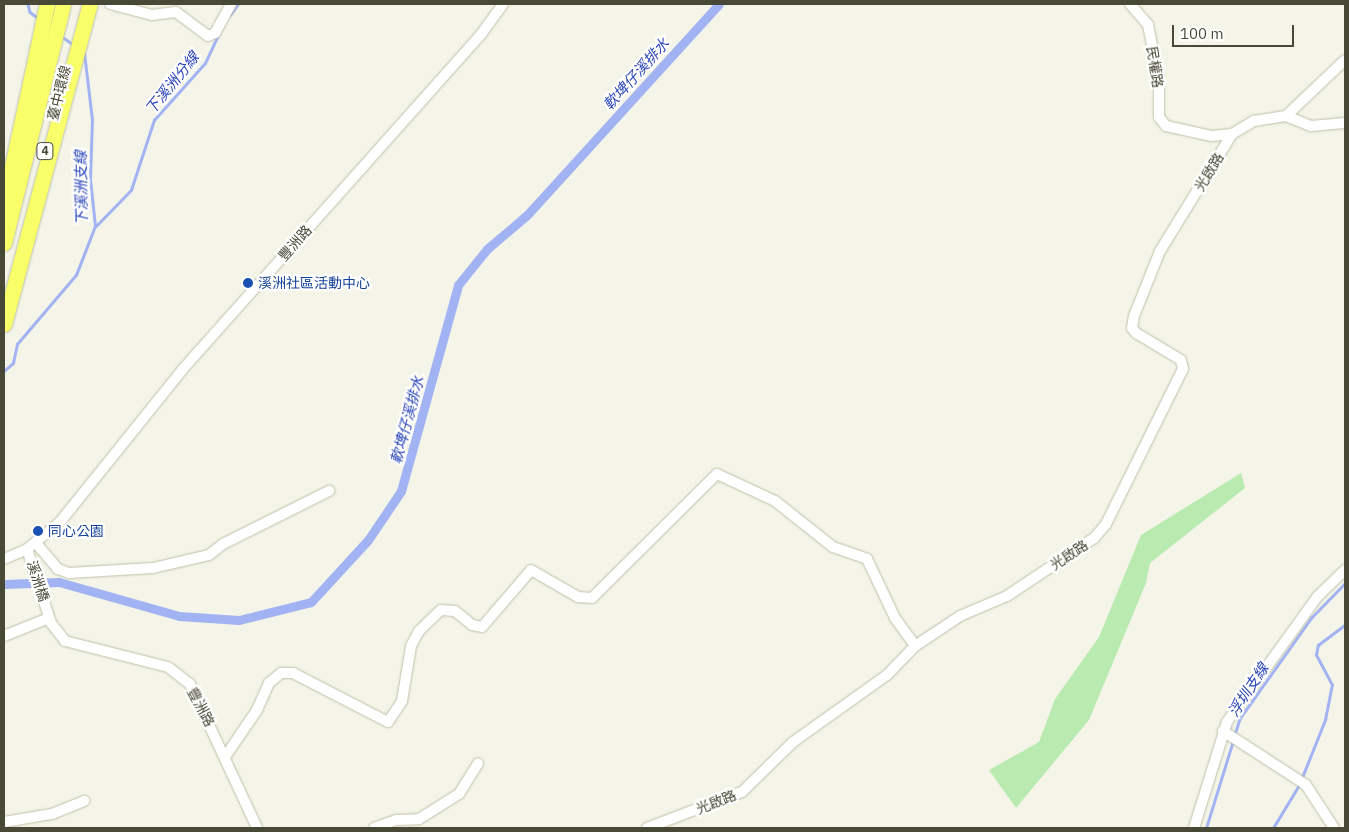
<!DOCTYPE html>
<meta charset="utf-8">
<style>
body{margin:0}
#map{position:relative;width:1349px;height:832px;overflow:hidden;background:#f4f5e8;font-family:"IBM Plex Sans","Noto Sans TC",sans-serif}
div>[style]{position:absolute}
.green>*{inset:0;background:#b9eaaf}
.stream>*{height:2.5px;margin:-1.25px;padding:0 1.25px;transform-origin:1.25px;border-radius:1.25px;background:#a2b3f3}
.canal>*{height:9px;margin:-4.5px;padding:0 4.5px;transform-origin:4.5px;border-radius:4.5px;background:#a2b3f3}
.roads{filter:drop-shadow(0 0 1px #bfc0aa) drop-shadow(0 0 1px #bfc0aa)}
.minor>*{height:10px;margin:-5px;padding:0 5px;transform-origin:5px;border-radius:5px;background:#fff}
.highway>*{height:15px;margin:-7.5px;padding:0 7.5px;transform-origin:7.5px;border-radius:7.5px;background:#f8ff69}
.dots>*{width:14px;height:14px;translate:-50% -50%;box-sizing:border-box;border:2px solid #fff;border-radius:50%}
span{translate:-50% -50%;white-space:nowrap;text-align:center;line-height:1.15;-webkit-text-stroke:4.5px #fff;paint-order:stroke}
.shield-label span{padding:1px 4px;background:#fff;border:1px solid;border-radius:4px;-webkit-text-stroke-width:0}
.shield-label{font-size:12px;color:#484836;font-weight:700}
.street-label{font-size:14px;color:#484836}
.transit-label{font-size:14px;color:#164399}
.left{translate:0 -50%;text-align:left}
.water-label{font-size:15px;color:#2b46b9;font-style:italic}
.frame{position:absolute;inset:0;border:5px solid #484836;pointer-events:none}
.scale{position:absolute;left:1172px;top:25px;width:122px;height:22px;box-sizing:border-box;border:2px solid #484836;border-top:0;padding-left:6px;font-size:15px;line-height:18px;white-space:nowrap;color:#484836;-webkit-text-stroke:4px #fff;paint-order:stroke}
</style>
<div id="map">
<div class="green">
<i style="clip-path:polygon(1241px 473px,1245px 488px,1150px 563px,1146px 583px,1089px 720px,1016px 808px,989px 770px,1039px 742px,1055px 699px,1099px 637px,1141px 535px)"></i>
</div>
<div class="stream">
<i style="left:28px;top:4px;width:8px;rotate:76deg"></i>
<i style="left:30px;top:12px;width:10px;rotate:37deg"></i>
<i style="left:230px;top:15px;width:14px;rotate:-54deg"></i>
<i style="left:60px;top:35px;width:17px;rotate:36deg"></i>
<i style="left:96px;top:226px;width:50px;rotate:-45.8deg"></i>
<i style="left:131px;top:190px;width:74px;rotate:-71.8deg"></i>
<i style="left:154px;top:120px;width:76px;rotate:-48.2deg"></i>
<i style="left:205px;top:63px;width:31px;rotate:-65deg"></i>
<i style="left:4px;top:371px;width:12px;rotate:-42deg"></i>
<i style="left:13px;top:363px;width:19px;rotate:-78deg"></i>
<i style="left:17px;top:344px;width:91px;rotate:-49.5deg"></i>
<i style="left:76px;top:275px;width:53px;rotate:-68.8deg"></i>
<i style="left:95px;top:226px;width:47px;rotate:-96.1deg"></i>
<i style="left:90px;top:179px;width:59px;rotate:-88.1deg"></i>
<i style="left:92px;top:120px;width:67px;rotate:-96.8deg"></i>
<i style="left:1234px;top:736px;width:19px;rotate:-72deg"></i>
<i style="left:1240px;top:718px;width:123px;rotate:-54.6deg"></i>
<i style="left:1311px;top:618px;width:49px;rotate:-45.8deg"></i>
<i style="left:1301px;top:780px;width:65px;rotate:-68.2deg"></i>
<i style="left:1325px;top:720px;width:36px;rotate:-79deg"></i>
<i style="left:1332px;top:685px;width:34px;rotate:-118deg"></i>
<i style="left:1316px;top:655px;width:10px;rotate:-79deg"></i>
<i style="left:1318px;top:645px;width:34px;rotate:-37deg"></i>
<i style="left:1206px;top:828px;width:91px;rotate:-72.8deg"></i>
<i style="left:1273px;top:828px;width:50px;rotate:-58.8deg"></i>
</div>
<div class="canal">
<i style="left:4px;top:584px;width:55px;rotate:-2.1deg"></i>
<i style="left:59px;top:582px;width:125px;rotate:15.8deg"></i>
<i style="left:179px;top:616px;width:60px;rotate:3.8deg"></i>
<i style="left:239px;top:620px;width:74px;rotate:-14deg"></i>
<i style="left:311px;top:602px;width:84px;rotate:-47.4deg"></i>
<i style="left:368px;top:540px;width:59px;rotate:-56deg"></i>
<i style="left:401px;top:491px;width:214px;rotate:-74.5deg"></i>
<i style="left:458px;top:285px;width:46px;rotate:-51.1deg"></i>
<i style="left:487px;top:249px;width:52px;rotate:-40.4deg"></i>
<i style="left:527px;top:215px;width:285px;rotate:-47.7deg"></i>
</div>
<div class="roads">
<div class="minor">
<i style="left:110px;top:4px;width:43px;rotate:14.7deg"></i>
<i style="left:152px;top:15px;width:24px;rotate:-7deg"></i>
<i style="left:176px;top:12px;width:40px;rotate:37deg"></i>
<i style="left:208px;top:36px;width:8px;rotate:-23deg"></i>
<i style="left:215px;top:33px;width:33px;rotate:-61deg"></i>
<i style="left:1130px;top:4px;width:28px;rotate:49deg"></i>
<i style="left:1148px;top:25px;width:56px;rotate:78.7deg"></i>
<i style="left:1159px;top:80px;width:37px;rotate:90deg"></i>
<i style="left:1159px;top:117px;width:11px;rotate:52deg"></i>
<i style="left:1166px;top:126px;width:47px;rotate:12.3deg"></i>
<i style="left:1212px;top:136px;width:20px;rotate:-6deg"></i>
<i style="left:1232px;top:134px;width:26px;rotate:-31deg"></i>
<i style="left:1254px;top:121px;width:32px;rotate:-9deg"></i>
<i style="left:1286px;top:116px;width:27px;rotate:22deg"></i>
<i style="left:1311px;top:126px;width:34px;rotate:-5deg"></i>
<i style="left:1286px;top:116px;width:81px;rotate:-43.5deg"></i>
<i style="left:36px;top:543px;width:34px;rotate:50deg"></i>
<i style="left:58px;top:569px;width:12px;rotate:20deg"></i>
<i style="left:69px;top:573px;width:84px;rotate:-3.4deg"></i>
<i style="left:153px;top:568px;width:57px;rotate:-13.1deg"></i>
<i style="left:209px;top:555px;width:18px;rotate:-38deg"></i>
<i style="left:223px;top:544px;width:119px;rotate:-26.6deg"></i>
<i style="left:27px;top:549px;width:78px;rotate:72deg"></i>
<i style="left:51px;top:623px;width:23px;rotate:52deg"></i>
<i style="left:65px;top:641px;width:106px;rotate:14.2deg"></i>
<i style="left:168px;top:667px;width:28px;rotate:38deg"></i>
<i style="left:190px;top:684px;width:159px;rotate:65deg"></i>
<i style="left:4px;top:559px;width:25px;rotate:-23deg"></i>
<i style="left:27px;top:549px;width:43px;rotate:-39.3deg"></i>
<i style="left:60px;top:522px;width:195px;rotate:-51.2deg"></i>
<i style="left:182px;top:370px;width:451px;rotate:-48.3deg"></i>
<i style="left:482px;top:33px;width:36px;rotate:-54deg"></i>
<i style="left:4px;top:636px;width:48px;rotate:-21.8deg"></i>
<i style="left:1223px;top:731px;width:99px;rotate:33deg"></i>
<i style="left:1306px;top:785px;width:51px;rotate:56.9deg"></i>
<i style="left:225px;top:757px;width:57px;rotate:-55.8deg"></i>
<i style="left:257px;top:710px;width:30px;rotate:-66deg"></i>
<i style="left:269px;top:683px;width:16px;rotate:-40deg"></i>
<i style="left:281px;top:673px;width:12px"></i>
<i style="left:293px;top:673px;width:107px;rotate:27.3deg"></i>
<i style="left:388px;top:722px;width:25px;rotate:-56deg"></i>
<i style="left:402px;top:701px;width:56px;rotate:-80.7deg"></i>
<i style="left:411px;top:646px;width:17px;rotate:-62deg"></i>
<i style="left:419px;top:631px;width:30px;rotate:-44deg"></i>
<i style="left:441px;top:610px;width:14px;rotate:4deg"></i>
<i style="left:455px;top:611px;width:22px;rotate:39deg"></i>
<i style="left:472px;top:625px;width:10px;rotate:11deg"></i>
<i style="left:482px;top:627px;width:75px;rotate:-49.3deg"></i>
<i style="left:531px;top:570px;width:54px;rotate:29.9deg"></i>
<i style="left:578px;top:597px;width:14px;rotate:4deg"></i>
<i style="left:592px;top:598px;width:176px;rotate:-44.8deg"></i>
<i style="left:717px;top:474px;width:64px;rotate:25deg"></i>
<i style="left:775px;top:501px;width:74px;rotate:38.4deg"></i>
<i style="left:833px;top:547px;width:36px;rotate:19deg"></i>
<i style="left:867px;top:559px;width:65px;rotate:64.6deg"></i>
<i style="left:895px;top:618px;width:34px;rotate:54deg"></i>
<i style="left:4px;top:822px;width:49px;rotate:-9.5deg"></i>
<i style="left:52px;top:814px;width:35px;rotate:-22deg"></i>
<i style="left:374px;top:828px;width:23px;rotate:-20deg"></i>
<i style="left:396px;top:820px;width:23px;rotate:-2deg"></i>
<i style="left:419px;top:819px;width:47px;rotate:-32deg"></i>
<i style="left:459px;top:794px;width:36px;rotate:-58deg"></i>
<i style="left:647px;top:828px;width:102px;rotate:-20.8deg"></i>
<i style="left:742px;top:792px;width:71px;rotate:-44.4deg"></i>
<i style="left:793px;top:742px;width:115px;rotate:-35.5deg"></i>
<i style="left:887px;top:675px;width:40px;rotate:-46deg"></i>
<i style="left:915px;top:646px;width:54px;rotate:-33.7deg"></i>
<i style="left:960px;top:616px;width:51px;rotate:-23.1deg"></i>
<i style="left:1007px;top:596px;width:105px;rotate:-33.7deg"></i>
<i style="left:1094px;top:538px;width:18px;rotate:-49deg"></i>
<i style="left:1106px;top:524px;width:173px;rotate:-63.6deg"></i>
<i style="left:1183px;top:369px;width:9px;rotate:-103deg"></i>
<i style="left:1181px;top:360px;width:52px;rotate:-149deg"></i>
<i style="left:1136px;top:333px;width:6px;rotate:-129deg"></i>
<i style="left:1132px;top:328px;width:12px;rotate:-81deg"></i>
<i style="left:1134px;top:316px;width:70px;rotate:-68.2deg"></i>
<i style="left:1160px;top:251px;width:137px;rotate:-58.4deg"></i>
<i style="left:1194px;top:828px;width:111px;rotate:-72.7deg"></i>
<i style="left:1227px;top:722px;width:154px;rotate:-54.2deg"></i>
<i style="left:1317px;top:597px;width:39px;rotate:-44deg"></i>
</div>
<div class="highway">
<i style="left:4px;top:204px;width:205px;rotate:-77.9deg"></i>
<i style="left:4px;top:243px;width:246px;rotate:-76.1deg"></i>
<i style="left:4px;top:324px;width:331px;rotate:-75deg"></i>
</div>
</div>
<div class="dots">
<i style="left:248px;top:283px;background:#1a4fb4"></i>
<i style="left:38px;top:531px;background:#1a4fb4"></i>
</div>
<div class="shield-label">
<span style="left:45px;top:151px">4</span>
</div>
<div class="street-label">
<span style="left:1155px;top:67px;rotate:81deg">民權路</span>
<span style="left:59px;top:93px;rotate:-76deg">臺中環線</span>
<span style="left:1209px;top:172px;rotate:-59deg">光啟路</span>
<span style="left:295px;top:243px;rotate:-48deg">豐洲路</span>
<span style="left:1069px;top:555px;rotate:-34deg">光啟路</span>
<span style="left:38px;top:581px;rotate:72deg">溪洲橋</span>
<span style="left:201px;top:707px;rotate:62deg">豐洲路</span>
<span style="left:716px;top:802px;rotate:-22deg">光啟路</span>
</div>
<div class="transit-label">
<span class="left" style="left:258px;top:283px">溪洲社區活動中心</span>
<span class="left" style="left:48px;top:531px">同心公園</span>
</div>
<div class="water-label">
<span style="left:636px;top:74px;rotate:-48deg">軟埤仔溪排水</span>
<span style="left:172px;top:83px;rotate:-51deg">下溪洲分線</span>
<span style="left:81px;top:188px;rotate:-91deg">下溪洲支線</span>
<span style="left:407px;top:420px;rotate:-75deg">軟埤仔溪排水</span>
<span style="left:1248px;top:690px;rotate:-57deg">浮圳支線</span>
</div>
<div class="frame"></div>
<div class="scale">100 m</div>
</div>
